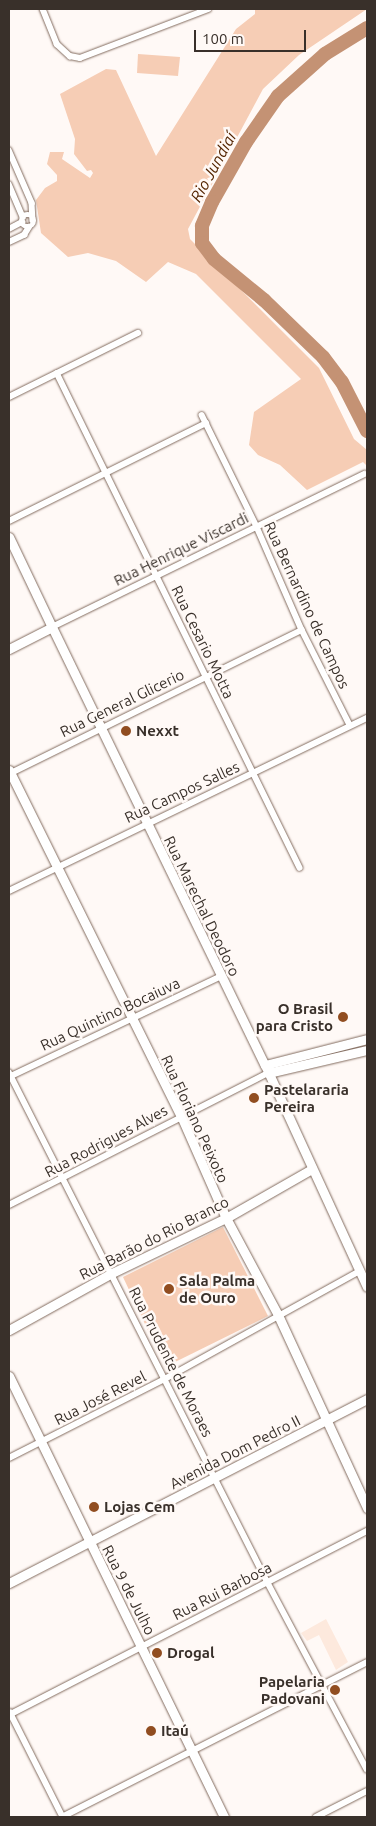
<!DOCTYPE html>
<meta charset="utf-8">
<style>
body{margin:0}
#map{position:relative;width:376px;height:1826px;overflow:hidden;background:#fff9f6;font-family:Ubuntu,sans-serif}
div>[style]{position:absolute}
.built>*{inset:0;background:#fde9dd}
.green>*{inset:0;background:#f6cdb5}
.river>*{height:14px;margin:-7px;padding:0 7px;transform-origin:7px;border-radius:7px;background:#c49274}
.roads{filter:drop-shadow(0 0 1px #836c5f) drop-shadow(0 0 1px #836c5f)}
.street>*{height:5.5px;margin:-2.75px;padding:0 2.75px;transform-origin:2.75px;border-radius:2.75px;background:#fff}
.street>.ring{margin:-2.75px;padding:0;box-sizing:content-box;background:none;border:5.5px solid #fff;border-radius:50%}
.secondary>*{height:9px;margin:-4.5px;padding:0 4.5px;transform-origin:4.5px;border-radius:4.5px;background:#fff}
.primary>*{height:9px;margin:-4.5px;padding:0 4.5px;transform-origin:4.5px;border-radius:4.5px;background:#fff}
.dots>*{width:14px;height:14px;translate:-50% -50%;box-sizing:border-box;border:2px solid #fff9f6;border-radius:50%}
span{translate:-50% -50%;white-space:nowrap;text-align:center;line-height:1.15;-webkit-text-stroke:5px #fff9f6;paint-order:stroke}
.street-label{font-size:15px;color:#39302a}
.poi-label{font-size:15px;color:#39302a;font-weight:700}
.left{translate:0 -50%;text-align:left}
.right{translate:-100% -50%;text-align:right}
.water-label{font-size:16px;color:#532400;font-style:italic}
.frame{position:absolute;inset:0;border:10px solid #39302a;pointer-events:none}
.scale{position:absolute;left:194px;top:30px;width:112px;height:22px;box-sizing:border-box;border:2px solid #39302a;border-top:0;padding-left:6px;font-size:15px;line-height:18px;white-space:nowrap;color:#39302a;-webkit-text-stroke:4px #fff9f6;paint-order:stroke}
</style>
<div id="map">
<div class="built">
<i style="clip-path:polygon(326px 1619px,348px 1662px,336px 1670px,319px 1635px,307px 1641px,301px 1633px)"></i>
</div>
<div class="green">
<i style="clip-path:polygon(255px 9px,367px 9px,299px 55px,263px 89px,188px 229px,190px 239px,319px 368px,354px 439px,367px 450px,367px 466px,363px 462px,307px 490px,280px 465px,258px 455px,249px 445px,254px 412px,301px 379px,196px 274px,168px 262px,146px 282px,116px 261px,88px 253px,68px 257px,41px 233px,36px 200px,45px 188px,57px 181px,57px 175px,47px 164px,50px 152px,64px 152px,62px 159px,90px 178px,93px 173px,91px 170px,87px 171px,74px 154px,75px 139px,60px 94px,106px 69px,116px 70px,156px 156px,236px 29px,255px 14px)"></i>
<i style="clip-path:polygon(138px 54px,180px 57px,178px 76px,137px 73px)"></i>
<i style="clip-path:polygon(223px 1227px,268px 1316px,165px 1367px,123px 1277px)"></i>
</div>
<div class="river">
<i style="left:367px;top:28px;width:49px;rotate:148.2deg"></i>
<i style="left:325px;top:54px;width:63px;rotate:138.2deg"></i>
<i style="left:278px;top:96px;width:56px;rotate:124.8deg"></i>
<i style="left:246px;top:142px;width:69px;rotate:119.5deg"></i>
<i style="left:212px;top:202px;width:26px;rotate:113deg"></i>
<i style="left:202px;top:226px;width:17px;rotate:90deg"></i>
<i style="left:202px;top:243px;width:20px;rotate:53deg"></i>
<i style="left:214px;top:259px;width:65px;rotate:39.4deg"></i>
<i style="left:264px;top:300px;width:82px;rotate:44deg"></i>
<i style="left:323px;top:357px;width:31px;rotate:53deg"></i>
<i style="left:342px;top:382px;width:55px;rotate:63deg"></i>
</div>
<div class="roads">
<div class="street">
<i style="left:43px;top:9px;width:38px;rotate:68deg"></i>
<i style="left:57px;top:44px;width:18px;rotate:43deg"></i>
<i style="left:70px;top:56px;width:10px;rotate:11deg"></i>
<i style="left:80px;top:58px;width:137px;rotate:-20.9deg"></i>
<i style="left:9px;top:150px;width:58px;rotate:66.5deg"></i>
<i style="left:32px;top:203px;width:17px;rotate:87deg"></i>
<i style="left:9px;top:184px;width:36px;rotate:67deg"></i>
<i class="ring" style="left:22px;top:215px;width:6.5px;height:6.5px"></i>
<i style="left:9px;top:229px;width:15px;rotate:-28deg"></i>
<i style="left:9px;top:242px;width:17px;rotate:-25deg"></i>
<i style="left:24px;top:235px;width:9px;rotate:-58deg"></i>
<i style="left:57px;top:373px;width:551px;rotate:63.85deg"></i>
<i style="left:9px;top:397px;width:144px;rotate:-26.4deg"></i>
<i style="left:202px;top:415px;width:125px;rotate:63.8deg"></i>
<i style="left:257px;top:527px;width:112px;rotate:66.4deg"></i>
<i style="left:302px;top:630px;width:106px;rotate:63.2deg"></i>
<i style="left:9px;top:521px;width:220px;rotate:-26.4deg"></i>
<i style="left:52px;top:627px;width:348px;rotate:-26.1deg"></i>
<i style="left:9px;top:774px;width:326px;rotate:-26.2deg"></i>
<i style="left:9px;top:891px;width:398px;rotate:-25.8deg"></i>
<i style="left:9px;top:1072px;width:573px;rotate:63.12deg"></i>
<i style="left:268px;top:1583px;width:211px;rotate:62deg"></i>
<i style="left:9px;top:1077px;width:233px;rotate:-25.4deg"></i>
<i style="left:9px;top:1205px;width:291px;rotate:-27deg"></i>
<i style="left:9px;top:1458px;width:175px;rotate:-26.9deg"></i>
<i style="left:165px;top:1379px;width:223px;rotate:-29deg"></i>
<i style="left:10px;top:1712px;width:118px;rotate:63.2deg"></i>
<i style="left:9px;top:1715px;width:403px;rotate:-27.2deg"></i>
<i style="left:62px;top:1817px;width:342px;rotate:-26.9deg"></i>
<i style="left:316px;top:1817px;width:57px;rotate:-27deg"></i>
</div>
<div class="secondary">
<i style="left:9px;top:537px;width:100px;rotate:64.5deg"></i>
<i style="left:9px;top:770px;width:386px;rotate:63.6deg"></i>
<i style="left:181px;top:1116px;width:111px;rotate:66.2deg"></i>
<i style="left:226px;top:1218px;width:110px;rotate:61.8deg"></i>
<i style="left:278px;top:1315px;width:213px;rotate:65.2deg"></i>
<i style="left:265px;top:1065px;width:105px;rotate:-14.3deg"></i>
<i style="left:268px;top:1073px;width:102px;rotate:-13.1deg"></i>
<i style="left:9px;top:1330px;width:118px;rotate:-29deg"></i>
<i style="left:112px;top:1273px;width:127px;rotate:-25.8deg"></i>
<i style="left:226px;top:1218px;width:99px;rotate:-29.7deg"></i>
<i style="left:9px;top:1583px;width:403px;rotate:-27.2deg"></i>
</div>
<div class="primary">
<i style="left:9px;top:649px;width:48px;rotate:-27.1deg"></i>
<i style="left:52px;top:627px;width:487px;rotate:64.1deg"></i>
<i style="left:265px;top:1065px;width:244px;rotate:65.3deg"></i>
<i style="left:9px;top:1376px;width:491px;rotate:64deg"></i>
</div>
</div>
<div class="dots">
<i style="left:126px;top:731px;background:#914d20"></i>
<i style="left:343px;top:1017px;background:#914d20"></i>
<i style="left:254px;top:1098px;background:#914d20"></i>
<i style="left:169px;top:1289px;background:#914d20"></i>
<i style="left:94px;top:1507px;background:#914d20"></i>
<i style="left:157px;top:1653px;background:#914d20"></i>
<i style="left:335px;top:1690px;background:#914d20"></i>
<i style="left:151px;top:1731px;background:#914d20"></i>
</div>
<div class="street-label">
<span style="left:181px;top:549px;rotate:-26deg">Rua Henrique Viscardi</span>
<span style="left:307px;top:605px;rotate:65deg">Rua Bernardino de Campos</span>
<span style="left:203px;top:642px;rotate:64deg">Rua Cesario Motta</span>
<span style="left:122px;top:703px;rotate:-26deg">Rua General Glicerio</span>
<span style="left:182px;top:792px;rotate:-25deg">Rua Campos Salles</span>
<span style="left:202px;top:906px;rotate:64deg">Rua Marechal Deodoro</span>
<span style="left:110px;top:1014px;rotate:-25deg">Rua Quintino Bocaiuva</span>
<span style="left:195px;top:1119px;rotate:65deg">Rua Floriano Peixoto</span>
<span style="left:106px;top:1141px;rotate:-28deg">Rua Rodrigues Alves</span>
<span style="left:154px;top:1238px;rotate:-27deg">Rua Barão do Rio Branco</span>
<span style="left:171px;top:1362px;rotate:63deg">Rua Prudente de Moraes</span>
<span style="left:100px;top:1398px;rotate:-27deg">Rua José Revel</span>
<span style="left:235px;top:1452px;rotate:-27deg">Avenida Dom Pedro II</span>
<span style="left:129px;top:1590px;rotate:63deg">Rua 9 de Julho</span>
<span style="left:222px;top:1591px;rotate:-27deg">Rua Rui Barbosa</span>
</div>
<div class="poi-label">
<span class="left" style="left:136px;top:731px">Nexxt</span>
<span class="right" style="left:333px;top:1017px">O Brasil<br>para Cristo</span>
<span class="left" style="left:264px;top:1098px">Pastelararia<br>Pereira</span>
<span class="left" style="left:179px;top:1289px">Sala Palma<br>de Ouro</span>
<span class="left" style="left:104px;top:1507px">Lojas Cem</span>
<span class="left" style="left:167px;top:1653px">Drogal</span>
<span class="right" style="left:325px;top:1690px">Papelaria<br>Padovani</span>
<span class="left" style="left:161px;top:1731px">Itaú</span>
</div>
<div class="water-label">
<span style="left:213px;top:167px;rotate:-61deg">Rio Jundiaí</span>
</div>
<div class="frame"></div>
<div class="scale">100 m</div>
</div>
